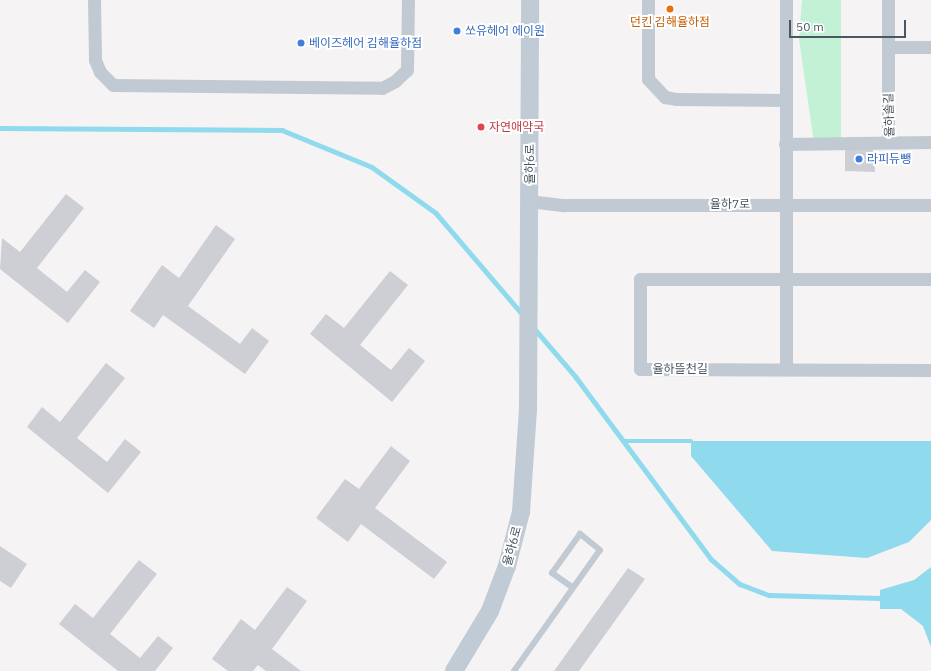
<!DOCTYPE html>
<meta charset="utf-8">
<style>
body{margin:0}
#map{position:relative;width:931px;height:671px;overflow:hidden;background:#f5f3f3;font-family:"IBM Plex Sans","Noto Sans KR",sans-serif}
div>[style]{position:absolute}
.green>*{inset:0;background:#c3f1d5}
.water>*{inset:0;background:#90daee}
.stream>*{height:4.5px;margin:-2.25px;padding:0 2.25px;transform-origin:2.25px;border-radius:2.25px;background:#90daee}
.building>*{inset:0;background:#cdcfd5}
.lane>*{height:6px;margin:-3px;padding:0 3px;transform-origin:3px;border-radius:3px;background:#c1cad2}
.street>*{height:13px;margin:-6.5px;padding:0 6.5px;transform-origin:6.5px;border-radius:6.5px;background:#c1cad2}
.secondary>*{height:18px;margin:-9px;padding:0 9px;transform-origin:9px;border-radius:9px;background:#c1cbd6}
.dots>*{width:11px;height:11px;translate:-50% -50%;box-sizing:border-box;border:2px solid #fff;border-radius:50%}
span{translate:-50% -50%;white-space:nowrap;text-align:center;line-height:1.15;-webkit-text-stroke:4px #fff;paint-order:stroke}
.food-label{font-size:12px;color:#c56008}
.shop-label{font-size:12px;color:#366cbe}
.left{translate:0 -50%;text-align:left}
.street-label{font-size:12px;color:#4a5661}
.health-label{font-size:12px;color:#be3a42}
.scale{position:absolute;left:789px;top:20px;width:117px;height:18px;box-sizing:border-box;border:2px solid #4a5661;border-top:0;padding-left:5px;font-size:12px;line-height:14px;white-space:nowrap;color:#4a5661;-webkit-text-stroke:3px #fff;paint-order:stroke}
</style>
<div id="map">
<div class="green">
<i style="clip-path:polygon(802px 0,841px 0,841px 143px,814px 143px,799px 39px)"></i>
</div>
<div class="water">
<i style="clip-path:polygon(691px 441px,931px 441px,931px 520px,909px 542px,867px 558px,772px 551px,691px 456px)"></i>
<i style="clip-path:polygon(931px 567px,931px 647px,923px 626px,901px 609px,880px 609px,880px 590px,914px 580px)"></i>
</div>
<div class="stream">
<i style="left:0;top:128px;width:282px;rotate:0.4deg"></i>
<i style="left:282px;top:130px;width:97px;rotate:22.3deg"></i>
<i style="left:372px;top:167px;width:79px;rotate:35.7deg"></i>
<i style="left:436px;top:213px;width:134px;rotate:49.5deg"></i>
<i style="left:534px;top:328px;width:65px;rotate:49.4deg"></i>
<i style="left:576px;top:377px;width:227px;rotate:53.4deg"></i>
<i style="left:711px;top:559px;width:38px;rotate:41deg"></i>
<i style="left:740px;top:584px;width:31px;rotate:21deg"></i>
<i style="left:769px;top:595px;width:111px;rotate:1.5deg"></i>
<i style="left:624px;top:441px;width:67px"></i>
</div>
<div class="building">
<i style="clip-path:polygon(845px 146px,873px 148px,875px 172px,845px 171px)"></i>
<i style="clip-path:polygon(66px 194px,84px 208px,37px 268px,67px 292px,85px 270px,100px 282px,68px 323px,0 269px,2px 238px,20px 252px)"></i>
<i style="clip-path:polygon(216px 225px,235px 239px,188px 306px,240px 344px,252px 328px,269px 341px,245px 374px,163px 315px,154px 328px,130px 311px,162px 265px,179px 278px)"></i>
<i style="clip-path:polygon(390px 271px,408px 285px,360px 345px,391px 370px,409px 348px,425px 361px,392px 402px,310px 334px,326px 314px,344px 328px)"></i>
<i style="clip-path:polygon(106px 363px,125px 378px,77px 438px,107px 462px,125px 439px,141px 452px,108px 493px,27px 427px,42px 407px,60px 422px)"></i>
<i style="clip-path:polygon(391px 446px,410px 461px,375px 508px,447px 562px,434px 579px,361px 524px,348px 542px,316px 518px,345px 479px,359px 489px)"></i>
<i style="clip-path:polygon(0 546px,27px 564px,11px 588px,0 581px)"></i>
<i style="clip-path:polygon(139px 560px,157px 574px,110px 634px,140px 658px,158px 636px,173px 648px,155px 671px,118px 671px,59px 624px,75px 604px,93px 618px)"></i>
<i style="clip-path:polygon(628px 568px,645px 579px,579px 671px,554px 671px)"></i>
<i style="clip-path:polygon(287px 587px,307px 601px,272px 649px,301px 671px,266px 671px,258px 665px,253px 671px,228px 671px,212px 659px,241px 619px,255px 630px)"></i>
</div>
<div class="lane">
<i style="left:514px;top:671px;width:148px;rotate:-54.6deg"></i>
<i style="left:600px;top:550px;width:26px;rotate:-141deg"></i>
<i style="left:580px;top:534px;width:48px;rotate:125.7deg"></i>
<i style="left:552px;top:573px;width:24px;rotate:35deg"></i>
</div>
<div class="street">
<i style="left:94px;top:0;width:60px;rotate:89deg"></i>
<i style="left:95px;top:60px;width:13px;rotate:67deg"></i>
<i style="left:100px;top:72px;width:18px;rotate:45deg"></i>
<i style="left:113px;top:85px;width:269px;rotate:0.6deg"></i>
<i style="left:382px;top:88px;width:15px;rotate:-28deg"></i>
<i style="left:395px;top:81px;width:16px;rotate:-43deg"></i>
<i style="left:407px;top:70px;width:70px;rotate:-89.2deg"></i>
<i style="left:648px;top:0;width:79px;rotate:90deg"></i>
<i style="left:648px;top:79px;width:25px;rotate:47deg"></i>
<i style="left:665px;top:97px;width:11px;rotate:10deg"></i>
<i style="left:676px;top:99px;width:110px;rotate:0.5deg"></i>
<i style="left:786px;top:0;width:369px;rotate:90deg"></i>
<i style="left:888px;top:47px;width:43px"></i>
<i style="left:888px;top:142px;width:142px;rotate:-90deg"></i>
<i style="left:785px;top:144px;width:146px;rotate:-0.8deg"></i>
<i style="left:529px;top:201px;width:35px;rotate:7deg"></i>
<i style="left:564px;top:205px;width:367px"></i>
<i style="left:931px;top:279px;width:291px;rotate:180deg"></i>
<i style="left:640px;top:279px;width:90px;rotate:90deg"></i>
<i style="left:640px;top:369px;width:291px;rotate:0.2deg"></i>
</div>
<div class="secondary">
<i style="left:454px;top:671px;width:70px;rotate:-59deg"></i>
<i style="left:490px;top:611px;width:48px;rotate:-69.3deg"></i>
<i style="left:507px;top:566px;width:56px;rotate:-75.5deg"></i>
<i style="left:521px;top:512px;width:102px;rotate:-86.1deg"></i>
<i style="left:528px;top:410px;width:410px;rotate:-89.7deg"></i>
</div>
<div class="dots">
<i style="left:670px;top:9px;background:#e8710a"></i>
<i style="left:457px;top:31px;background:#3f7fe0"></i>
<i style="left:301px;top:43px;background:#3f7fe0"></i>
<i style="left:481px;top:127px;background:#e0444e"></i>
<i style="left:859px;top:159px;background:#3f7fe0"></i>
</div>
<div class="food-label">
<span style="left:670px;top:22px">던킨 김해율하점</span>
</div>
<div class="shop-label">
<span class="left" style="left:465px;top:31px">쏘유헤어 에이원</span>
<span class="left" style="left:309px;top:43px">베이즈헤어 김해율하점</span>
<span class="left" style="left:867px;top:159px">라피듀뺑</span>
</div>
<div class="street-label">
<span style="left:889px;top:115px;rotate:-92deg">율하솔길</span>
<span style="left:530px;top:164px;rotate:-90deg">율하6로</span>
<span style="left:730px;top:204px">율하7로</span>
<span style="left:680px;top:369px">율하뜰천길</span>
<span style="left:512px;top:546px;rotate:-75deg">율하6로</span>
</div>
<div class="health-label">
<span class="left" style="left:489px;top:127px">자연애약국</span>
</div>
<div class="scale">50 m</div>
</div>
